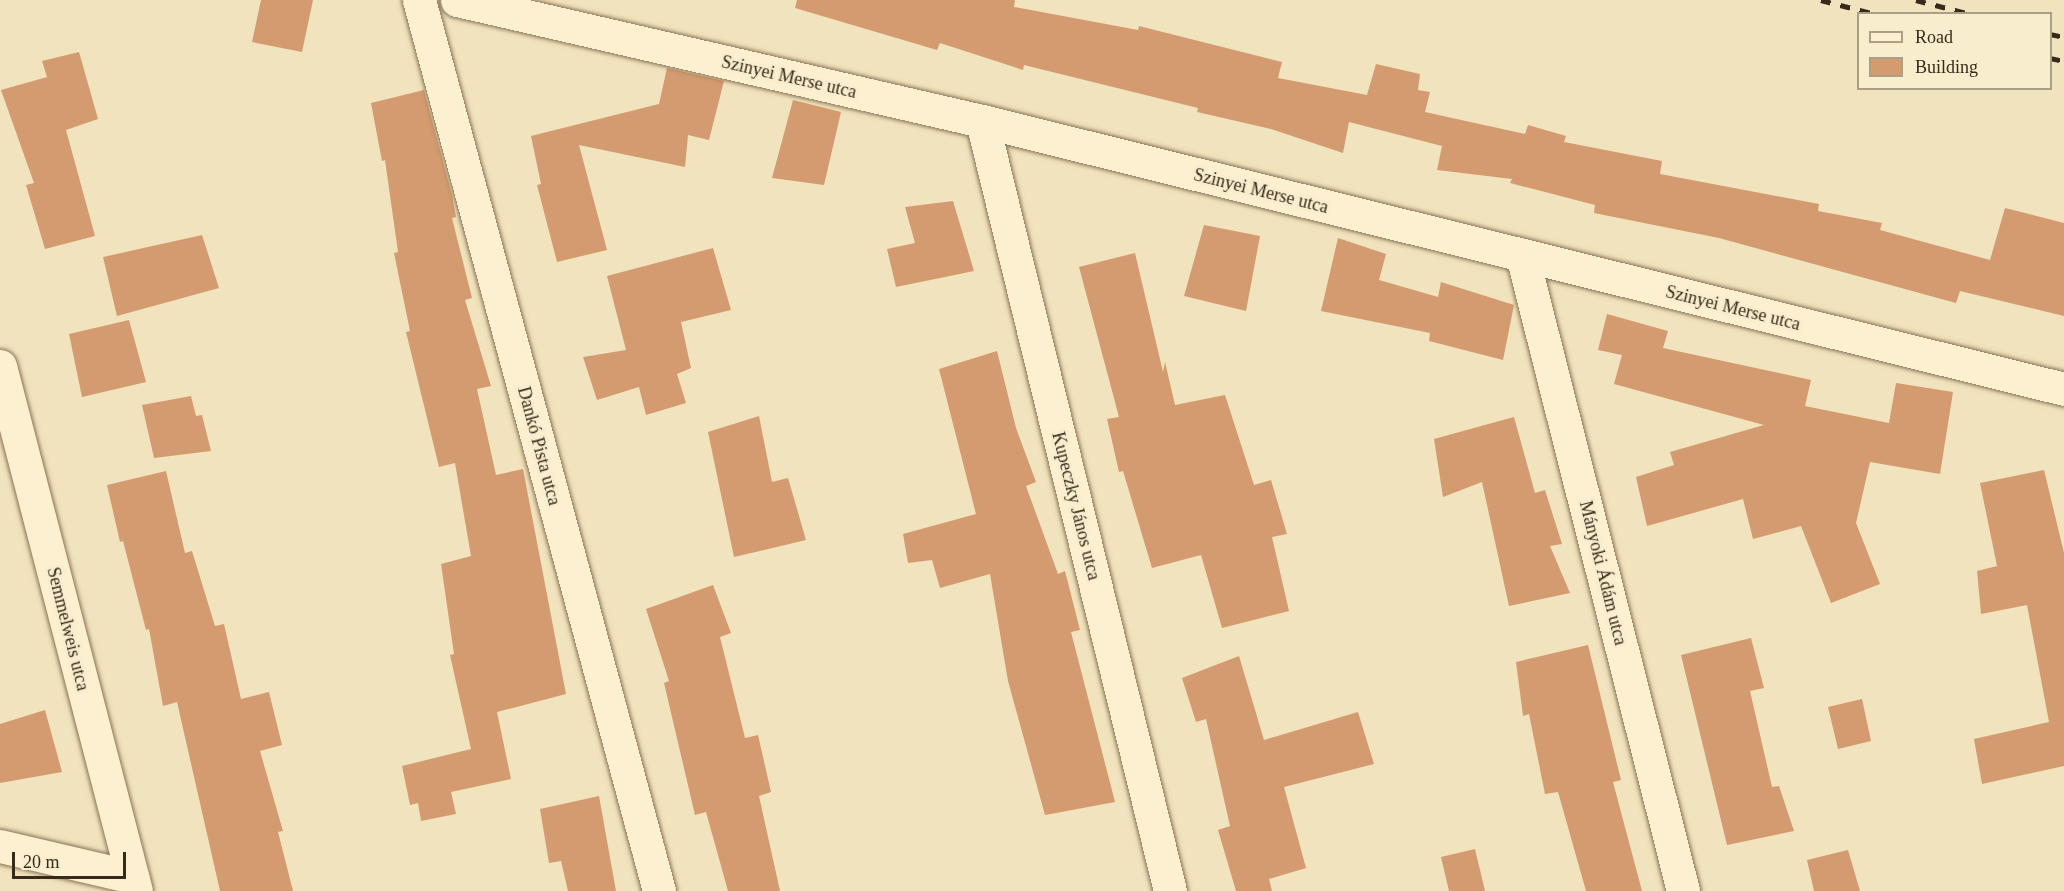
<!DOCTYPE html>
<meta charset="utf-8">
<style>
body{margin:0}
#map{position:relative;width:2064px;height:891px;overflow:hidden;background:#f1e3bd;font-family:"Times New Roman",serif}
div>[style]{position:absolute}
.building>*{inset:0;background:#d39b6f}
.roads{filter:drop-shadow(0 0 2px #8b7354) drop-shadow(0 0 2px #8b7354)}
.street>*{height:33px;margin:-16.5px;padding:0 16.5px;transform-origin:16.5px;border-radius:16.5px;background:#fcf0d0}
.rail>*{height:4.5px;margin-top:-2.25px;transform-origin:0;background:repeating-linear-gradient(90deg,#382a1b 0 10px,transparent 0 20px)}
span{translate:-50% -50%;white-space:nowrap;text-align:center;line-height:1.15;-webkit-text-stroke:6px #f8edcd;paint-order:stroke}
.street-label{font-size:18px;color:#382a1b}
.legend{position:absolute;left:1857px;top:12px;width:195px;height:78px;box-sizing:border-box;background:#f8edcd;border:2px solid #ab9f86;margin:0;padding:8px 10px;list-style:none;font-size:18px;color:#382a1b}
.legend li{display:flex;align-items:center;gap:12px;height:30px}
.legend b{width:30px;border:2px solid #ab9f86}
.scale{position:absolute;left:12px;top:852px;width:114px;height:27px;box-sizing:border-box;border:3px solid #382a1b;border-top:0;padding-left:8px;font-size:18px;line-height:21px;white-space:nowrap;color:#382a1b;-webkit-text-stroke:4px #f8edcd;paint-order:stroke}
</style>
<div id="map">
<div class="building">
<i style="clip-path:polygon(261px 0,313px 0,302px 52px,252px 42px)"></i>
<i style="clip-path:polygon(797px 0,1015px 0,1014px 7px,1138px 30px,1139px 26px,1282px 62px,1278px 78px,1367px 95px,1376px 64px,1420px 74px,1418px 90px,1430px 92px,1425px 112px,1525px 134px,1528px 125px,1566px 136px,1564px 142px,1662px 161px,1660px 174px,1819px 204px,1818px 211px,1882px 223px,1880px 230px,1990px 260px,2005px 208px,2064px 223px,2064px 316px,1960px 291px,1956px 303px,1719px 238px,1594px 213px,1595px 205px,1510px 183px,1512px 179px,1437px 170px,1442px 146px,1349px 122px,1343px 153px,1271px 129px,1197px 112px,1198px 108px,1024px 65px,1023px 70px,940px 43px,937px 50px,795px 8px)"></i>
<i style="clip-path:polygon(79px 52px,98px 119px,66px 130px,95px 236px,45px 249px,26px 185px,34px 183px,1px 90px,47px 77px,42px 61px)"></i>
<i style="clip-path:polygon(667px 68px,724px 81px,709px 140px,688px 135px,685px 167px,579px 145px,607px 250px,557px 262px,537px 185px,541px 184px,531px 136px,659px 104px)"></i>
<i style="clip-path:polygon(424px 90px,452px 195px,456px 217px,452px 218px,472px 298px,465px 300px,491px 386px,477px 389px,496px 475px,523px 469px,566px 694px,497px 712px,511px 779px,451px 792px,456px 814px,421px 821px,418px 803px,410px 805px,402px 766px,471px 749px,450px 655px,454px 654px,441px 564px,471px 556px,455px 463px,439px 467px,406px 332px,410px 331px,394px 253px,398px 252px,385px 160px,382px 161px,371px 103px)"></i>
<i style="clip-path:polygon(793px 100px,841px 112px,824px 185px,772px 178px)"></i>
<i style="clip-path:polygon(953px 201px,974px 271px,896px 287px,887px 249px,915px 243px,905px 207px)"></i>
<i style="clip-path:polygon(1204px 225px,1260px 236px,1246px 311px,1184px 296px)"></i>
<i style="clip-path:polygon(202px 235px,219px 288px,117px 316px,103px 257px)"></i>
<i style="clip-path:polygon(1338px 238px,1386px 254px,1379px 280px,1438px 297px,1441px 282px,1514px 305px,1503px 360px,1429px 341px,1430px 333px,1321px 311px)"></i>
<i style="clip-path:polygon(713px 248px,731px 310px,681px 322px,691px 368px,677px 374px,686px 403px,646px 415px,639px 387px,597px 400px,583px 357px,626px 350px,607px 276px)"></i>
<i style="clip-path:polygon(1135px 253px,1163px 372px,1165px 362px,1175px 405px,1225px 395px,1254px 485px,1271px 480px,1287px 534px,1272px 537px,1289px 611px,1222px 628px,1201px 555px,1152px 568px,1123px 471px,1119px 472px,1107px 419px,1119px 417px,1079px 267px)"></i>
<i style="clip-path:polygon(1607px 314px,1668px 331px,1663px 348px,1811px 380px,1805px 406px,1889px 423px,1896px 383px,1953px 392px,1940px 474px,1870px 462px,1856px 523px,1880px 584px,1831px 603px,1801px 526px,1753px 539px,1743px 499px,1647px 526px,1636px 477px,1674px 465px,1670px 452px,1764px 425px,1614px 384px,1622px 355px,1598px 350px)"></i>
<i style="clip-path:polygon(129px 320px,146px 382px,82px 397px,69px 334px)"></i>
<i style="clip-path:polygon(997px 351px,1016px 428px,1036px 482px,1026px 486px,1058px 574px,1065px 571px,1080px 630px,1071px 632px,1115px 802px,1045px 815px,1008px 681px,990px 574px,940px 588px,932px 560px,908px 563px,903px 534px,976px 514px,939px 369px)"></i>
<i style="clip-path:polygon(191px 396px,196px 416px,202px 415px,211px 451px,154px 458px,142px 405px)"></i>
<i style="clip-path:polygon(759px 416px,772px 482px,788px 478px,806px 540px,734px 557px,708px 432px)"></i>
<i style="clip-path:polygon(1514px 417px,1535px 493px,1545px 490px,1562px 544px,1550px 546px,1570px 593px,1509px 606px,1482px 482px,1443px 497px,1434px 439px)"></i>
<i style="clip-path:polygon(2044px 470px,2064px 553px,2064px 766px,1982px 784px,1974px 739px,2049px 722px,2027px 605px,1981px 614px,1977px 571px,1997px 566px,1980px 483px)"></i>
<i style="clip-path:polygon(166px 471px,185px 553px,192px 551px,215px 626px,224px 624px,241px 699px,269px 692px,282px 745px,260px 751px,283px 831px,278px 832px,293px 891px,220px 891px,177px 702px,163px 706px,149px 629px,146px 630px,123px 541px,120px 542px,107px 485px)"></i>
<i style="clip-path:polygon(713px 585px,731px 633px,720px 637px,745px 738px,758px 735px,771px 792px,759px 796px,780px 891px,728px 891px,706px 812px,695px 815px,664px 683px,669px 681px,646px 609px)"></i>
<i style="clip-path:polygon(1751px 638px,1764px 688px,1750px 691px,1772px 787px,1779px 786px,1794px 831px,1727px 845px,1681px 655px)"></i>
<i style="clip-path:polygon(1588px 645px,1621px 780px,1613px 782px,1642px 891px,1586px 891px,1558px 792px,1545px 794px,1529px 714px,1523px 716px,1516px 662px)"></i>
<i style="clip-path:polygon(1239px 656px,1264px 740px,1358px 712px,1374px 764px,1284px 787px,1306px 868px,1269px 879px,1272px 891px,1236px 891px,1218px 830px,1230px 826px,1206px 719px,1196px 722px,1182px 678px)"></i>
<i style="clip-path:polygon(1862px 699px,1871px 741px,1838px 749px,1828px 707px)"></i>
<i style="clip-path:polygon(45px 710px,62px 772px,0 783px,0 724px)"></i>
<i style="clip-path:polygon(599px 796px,616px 891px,568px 891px,561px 861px,549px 863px,540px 809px)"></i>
<i style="clip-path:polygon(1475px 849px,1485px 891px,1449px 891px,1441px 857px)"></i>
<i style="clip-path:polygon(1848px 850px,1860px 891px,1814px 891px,1807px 860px)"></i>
</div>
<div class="roads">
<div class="street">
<i style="left:419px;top:0;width:923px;rotate:74.92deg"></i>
<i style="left:457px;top:0;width:539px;rotate:12.98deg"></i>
<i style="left:982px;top:121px;width:1115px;rotate:13.91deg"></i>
<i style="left:982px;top:121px;width:793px;rotate:76.28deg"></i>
<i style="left:1522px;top:255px;width:656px;rotate:75.79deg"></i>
<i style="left:0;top:366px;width:542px;rotate:75.48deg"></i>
<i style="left:0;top:846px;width:136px;rotate:13.2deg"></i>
</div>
</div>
<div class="rail">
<i style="left:1821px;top:0;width:56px;rotate:14.5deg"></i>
<i style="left:1916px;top:0;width:56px;rotate:14.5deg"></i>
<i style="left:2050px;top:34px;width:14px;rotate:12deg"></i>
<i style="left:2050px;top:58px;width:14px;rotate:12deg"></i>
</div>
<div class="street-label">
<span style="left:789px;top:77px;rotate:13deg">Szinyei Merse utca</span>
<span style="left:1261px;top:191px;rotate:14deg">Szinyei Merse utca</span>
<span style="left:1733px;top:308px;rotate:14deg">Szinyei Merse utca</span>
<span style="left:539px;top:446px;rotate:75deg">Dankó Pista utca</span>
<span style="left:1076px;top:506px;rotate:76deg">Kupeczky János utca</span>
<span style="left:1603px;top:573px;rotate:76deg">Mányoki Ádám utca</span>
<span style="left:68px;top:629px;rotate:76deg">Semmelweis utca</span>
</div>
<ul class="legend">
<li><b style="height:8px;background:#fcf0d0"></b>Road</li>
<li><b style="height:16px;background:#d39b6f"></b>Building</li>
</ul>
<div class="scale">20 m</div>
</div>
